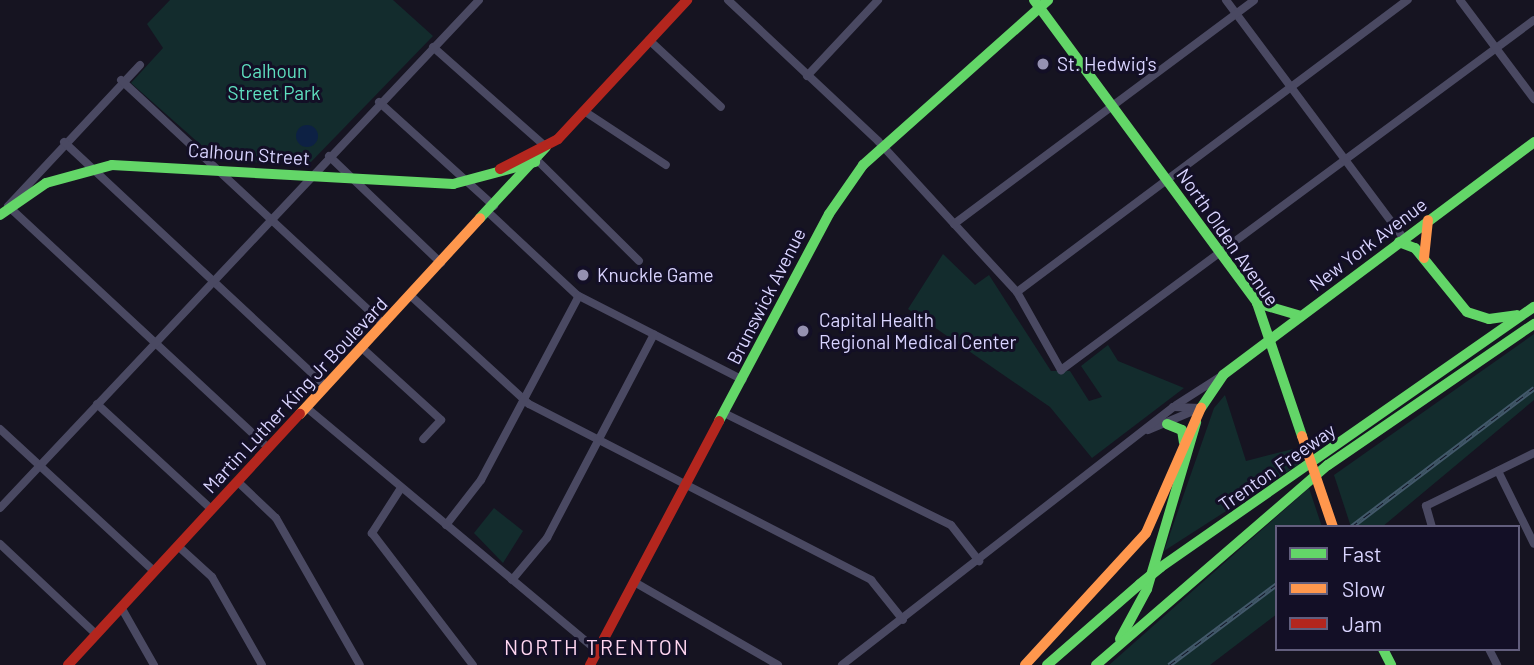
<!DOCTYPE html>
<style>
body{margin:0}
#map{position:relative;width:1534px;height:665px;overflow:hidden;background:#161421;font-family:Barlow,sans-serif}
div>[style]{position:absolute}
.green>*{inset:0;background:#132c2d}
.water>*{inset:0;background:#0d2144}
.round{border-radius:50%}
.street>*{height:8px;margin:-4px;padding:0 4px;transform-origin:4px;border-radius:4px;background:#4a4962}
.fast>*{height:10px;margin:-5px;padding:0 5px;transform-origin:5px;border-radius:5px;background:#63d668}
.slow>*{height:10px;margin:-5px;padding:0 5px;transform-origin:5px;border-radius:5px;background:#ff974d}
.jam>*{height:10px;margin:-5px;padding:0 5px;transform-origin:5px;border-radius:5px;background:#b3261e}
.rail>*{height:5px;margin-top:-2.5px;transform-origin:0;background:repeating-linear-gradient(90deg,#130f26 0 8px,#43596b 0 16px);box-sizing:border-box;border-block:2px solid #43596b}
.fast-bridge>*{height:10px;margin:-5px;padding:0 5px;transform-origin:5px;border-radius:5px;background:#63d668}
.slow-bridge>*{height:10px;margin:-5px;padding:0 5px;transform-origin:5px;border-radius:5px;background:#ff974d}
.dots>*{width:19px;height:19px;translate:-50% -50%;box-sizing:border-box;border:4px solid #130f26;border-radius:50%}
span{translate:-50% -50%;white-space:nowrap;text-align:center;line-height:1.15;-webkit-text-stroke:6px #130f26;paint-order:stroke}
.poi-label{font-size:19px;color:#d9d4ff}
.left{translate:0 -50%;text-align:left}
.park-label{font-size:19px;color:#5fe0c0}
.street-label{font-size:19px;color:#d9d4ff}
.neighbourhood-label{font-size:21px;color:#ffd6f0;letter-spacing:2px}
.legend{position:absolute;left:1275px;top:525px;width:245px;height:126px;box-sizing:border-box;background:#130f26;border:2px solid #625e7d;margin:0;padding:9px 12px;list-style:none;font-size:21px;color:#d9d4ff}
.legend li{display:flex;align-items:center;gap:14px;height:35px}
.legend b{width:35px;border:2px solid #625e7d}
</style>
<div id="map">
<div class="green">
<i style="clip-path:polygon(170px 0,393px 0,433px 36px,309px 164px,219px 161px,131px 83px,163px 48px,147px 24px)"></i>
<i style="clip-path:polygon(943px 254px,975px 285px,989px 275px,1051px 371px,1070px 371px,1089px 401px,1102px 397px,1081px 366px,1108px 345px,1118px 361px,1184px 388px,1092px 458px,1050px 407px,908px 309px)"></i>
<i style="clip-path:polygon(1534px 334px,1534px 400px,1382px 527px,1351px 527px,1334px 475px)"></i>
<i style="clip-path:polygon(1225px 395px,1246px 461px,1293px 449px,1301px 463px,1164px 551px,1214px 408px)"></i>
<i style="clip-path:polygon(1309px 488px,1322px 527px,1277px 527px,1277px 614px,1210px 665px,1109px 665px)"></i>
<i style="clip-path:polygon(494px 508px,523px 531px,503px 563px,474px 533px)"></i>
</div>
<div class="water">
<i class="round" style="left:296px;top:125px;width:22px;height:22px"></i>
</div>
<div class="street">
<i style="left:728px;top:0;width:206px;rotate:43.2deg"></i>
<i style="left:878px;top:141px;width:205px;rotate:47.4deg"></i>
<i style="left:1017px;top:292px;width:90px;rotate:60.6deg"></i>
<i style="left:1061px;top:370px;width:588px;rotate:-36.5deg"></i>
<i style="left:1226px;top:0;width:298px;rotate:53.3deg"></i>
<i style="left:1460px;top:0;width:124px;rotate:53.2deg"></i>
<i style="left:649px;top:40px;width:98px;rotate:42.9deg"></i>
<i style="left:433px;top:47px;width:151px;rotate:41.5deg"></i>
<i style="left:140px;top:65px;width:193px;rotate:133.1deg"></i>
<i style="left:8px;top:206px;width:355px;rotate:42.9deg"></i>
<i style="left:807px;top:76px;width:104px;rotate:-46.9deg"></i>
<i style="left:121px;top:80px;width:359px;rotate:42.9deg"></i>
<i style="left:379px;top:102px;width:155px;rotate:42.1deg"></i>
<i style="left:584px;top:111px;width:98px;rotate:33.4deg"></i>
<i style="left:64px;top:142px;width:358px;rotate:43deg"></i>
<i style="left:329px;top:156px;width:155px;rotate:43.7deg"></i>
<i style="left:538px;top:161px;width:142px;rotate:44.7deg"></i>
<i style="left:488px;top:212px;width:122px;rotate:43deg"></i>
<i style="left:577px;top:295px;width:186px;rotate:27.1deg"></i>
<i style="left:954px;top:224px;width:374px;rotate:-36.7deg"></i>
<i style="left:1017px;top:292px;width:488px;rotate:-36.8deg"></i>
<i style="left:411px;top:296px;width:160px;rotate:42.5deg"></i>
<i style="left:529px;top:404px;width:385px;rotate:27.2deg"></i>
<i style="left:871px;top:580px;width:51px;rotate:51.3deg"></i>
<i style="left:362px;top:348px;width:107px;rotate:42.3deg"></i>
<i style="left:441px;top:420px;width:26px;rotate:133deg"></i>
<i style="left:97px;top:404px;width:155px;rotate:42.6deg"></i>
<i style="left:1176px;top:405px;width:56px;rotate:-32.6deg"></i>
<i style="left:307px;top:408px;width:379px;rotate:39.9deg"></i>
<i style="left:726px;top:414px;width:251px;rotate:26.3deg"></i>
<i style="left:951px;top:525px;width:46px;rotate:52.1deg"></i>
<i style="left:0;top:429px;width:209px;rotate:42.7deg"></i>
<i style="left:1148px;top:430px;width:56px;rotate:-22.9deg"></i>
<i style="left:1498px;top:471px;width:81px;rotate:63.7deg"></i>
<i style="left:238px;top:482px;width:52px;rotate:43.5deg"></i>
<i style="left:276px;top:518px;width:169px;rotate:60.3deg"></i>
<i style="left:401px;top:488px;width:54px;rotate:122.8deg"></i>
<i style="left:372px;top:533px;width:166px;rotate:52.6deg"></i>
<i style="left:0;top:508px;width:698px;rotate:-46.68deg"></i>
<i style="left:446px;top:525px;width:57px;rotate:-52.1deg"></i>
<i style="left:481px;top:480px;width:208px;rotate:-62deg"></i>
<i style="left:1432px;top:527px;width:22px;rotate:-106deg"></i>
<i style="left:1426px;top:506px;width:120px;rotate:-26.1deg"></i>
<i style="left:0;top:544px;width:132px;rotate:43.2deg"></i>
<i style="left:178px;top:546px;width:46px;rotate:42.4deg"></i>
<i style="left:212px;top:577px;width:101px;rotate:60.4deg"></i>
<i style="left:512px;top:580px;width:55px;rotate:-50.2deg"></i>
<i style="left:547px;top:538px;width:230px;rotate:-62.3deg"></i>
<i style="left:636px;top:583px;width:164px;rotate:30deg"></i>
<i style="left:121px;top:607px;width:67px;rotate:60.4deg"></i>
<i style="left:1489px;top:649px;width:18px;rotate:63deg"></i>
<i style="left:842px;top:665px;width:420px;rotate:-37.9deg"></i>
<i style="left:1173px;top:407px;width:28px;rotate:2deg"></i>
</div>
<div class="fast">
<i style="left:1034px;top:0;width:376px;rotate:53.6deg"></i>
<i style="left:1257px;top:303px;width:140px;rotate:71.3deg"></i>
<i style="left:0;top:215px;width:56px;rotate:-34.8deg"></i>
<i style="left:46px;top:183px;width:68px;rotate:-15.3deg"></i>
<i style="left:112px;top:165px;width:342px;rotate:3.2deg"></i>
<i style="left:453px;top:184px;width:85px;rotate:-15deg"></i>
<i style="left:480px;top:218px;width:97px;rotate:-47.1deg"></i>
<i style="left:1399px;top:242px;width:17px;rotate:21deg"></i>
<i style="left:1415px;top:248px;width:82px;rotate:50.9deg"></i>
<i style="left:1467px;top:312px;width:23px;rotate:18deg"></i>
<i style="left:1489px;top:319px;width:28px;rotate:-8deg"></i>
<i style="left:1257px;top:303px;width:46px;rotate:16.5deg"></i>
<i style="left:1201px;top:408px;width:40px;rotate:-56deg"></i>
<i style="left:1223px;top:375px;width:389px;rotate:-36.8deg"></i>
<i style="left:719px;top:421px;width:234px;rotate:-62deg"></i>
<i style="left:829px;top:214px;width:60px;rotate:-55.2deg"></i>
<i style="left:863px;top:165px;width:248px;rotate:-41.7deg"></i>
<i style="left:1167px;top:424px;width:16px;rotate:22deg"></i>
<i style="left:1182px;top:430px;width:12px;rotate:81deg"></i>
<i style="left:1161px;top:567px;width:455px;rotate:-34.9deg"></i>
<i style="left:1120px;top:639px;width:57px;rotate:-61.6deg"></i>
<i style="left:1147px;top:589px;width:174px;rotate:-73.6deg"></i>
<i style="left:1383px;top:649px;width:18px;rotate:63deg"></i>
<i style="left:1047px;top:665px;width:123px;rotate:-41.1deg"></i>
<i style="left:1096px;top:665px;width:306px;rotate:-40.8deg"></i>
<i style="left:1328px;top:465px;width:250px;rotate:-34.4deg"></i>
</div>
<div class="slow">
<i style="left:1424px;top:258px;width:38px;rotate:-84deg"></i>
<i style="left:300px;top:414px;width:266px;rotate:-47.4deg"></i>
<i style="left:1025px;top:665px;width:179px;rotate:-47.5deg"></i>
<i style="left:1146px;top:533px;width:137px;rotate:-66.3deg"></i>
</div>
<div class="jam">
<i style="left:500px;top:169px;width:65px;rotate:-27.3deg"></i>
<i style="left:558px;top:139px;width:190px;rotate:-47.1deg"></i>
<i style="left:68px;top:665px;width:342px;rotate:-47.3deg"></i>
<i style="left:590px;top:665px;width:276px;rotate:-62.1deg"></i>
</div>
<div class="rail">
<i style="left:1351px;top:527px;width:230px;rotate:-37.2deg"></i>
<i style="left:1169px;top:665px;width:135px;rotate:-36.9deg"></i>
</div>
<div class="fast-bridge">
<i style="left:1140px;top:584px;width:27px;rotate:-39deg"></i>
</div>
<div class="slow-bridge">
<i style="left:1302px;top:436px;width:96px;rotate:71.2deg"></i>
</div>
<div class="dots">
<i style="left:1043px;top:64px;background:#9591b1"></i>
<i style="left:583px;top:275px;background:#9591b1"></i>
<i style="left:803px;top:331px;background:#9591b1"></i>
</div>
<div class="poi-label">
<span class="left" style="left:1057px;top:64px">St. Hedwig's</span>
<span class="left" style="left:597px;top:275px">Knuckle Game</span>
<span class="left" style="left:819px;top:331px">Capital Health<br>Regional Medical Center</span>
</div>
<div class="park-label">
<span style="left:274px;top:82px">Calhoun<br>Street Park</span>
</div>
<div class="street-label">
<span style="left:249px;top:154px;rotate:4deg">Calhoun Street</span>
<span style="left:1228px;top:237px;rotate:55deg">North Olden Avenue</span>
<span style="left:1368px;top:244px;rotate:-37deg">New York Avenue</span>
<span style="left:766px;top:296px;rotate:-63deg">Brunswick Avenue</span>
<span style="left:295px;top:395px;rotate:-47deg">Martin Luther King Jr Boulevard</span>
<span style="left:1277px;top:467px;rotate:-35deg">Trenton Freeway</span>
</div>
<div class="neighbourhood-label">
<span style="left:597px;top:647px">NORTH TRENTON</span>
</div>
<ul class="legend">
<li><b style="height:9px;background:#63d668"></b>Fast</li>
<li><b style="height:9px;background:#ff974d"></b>Slow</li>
<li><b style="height:9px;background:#b3261e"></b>Jam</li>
</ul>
</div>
